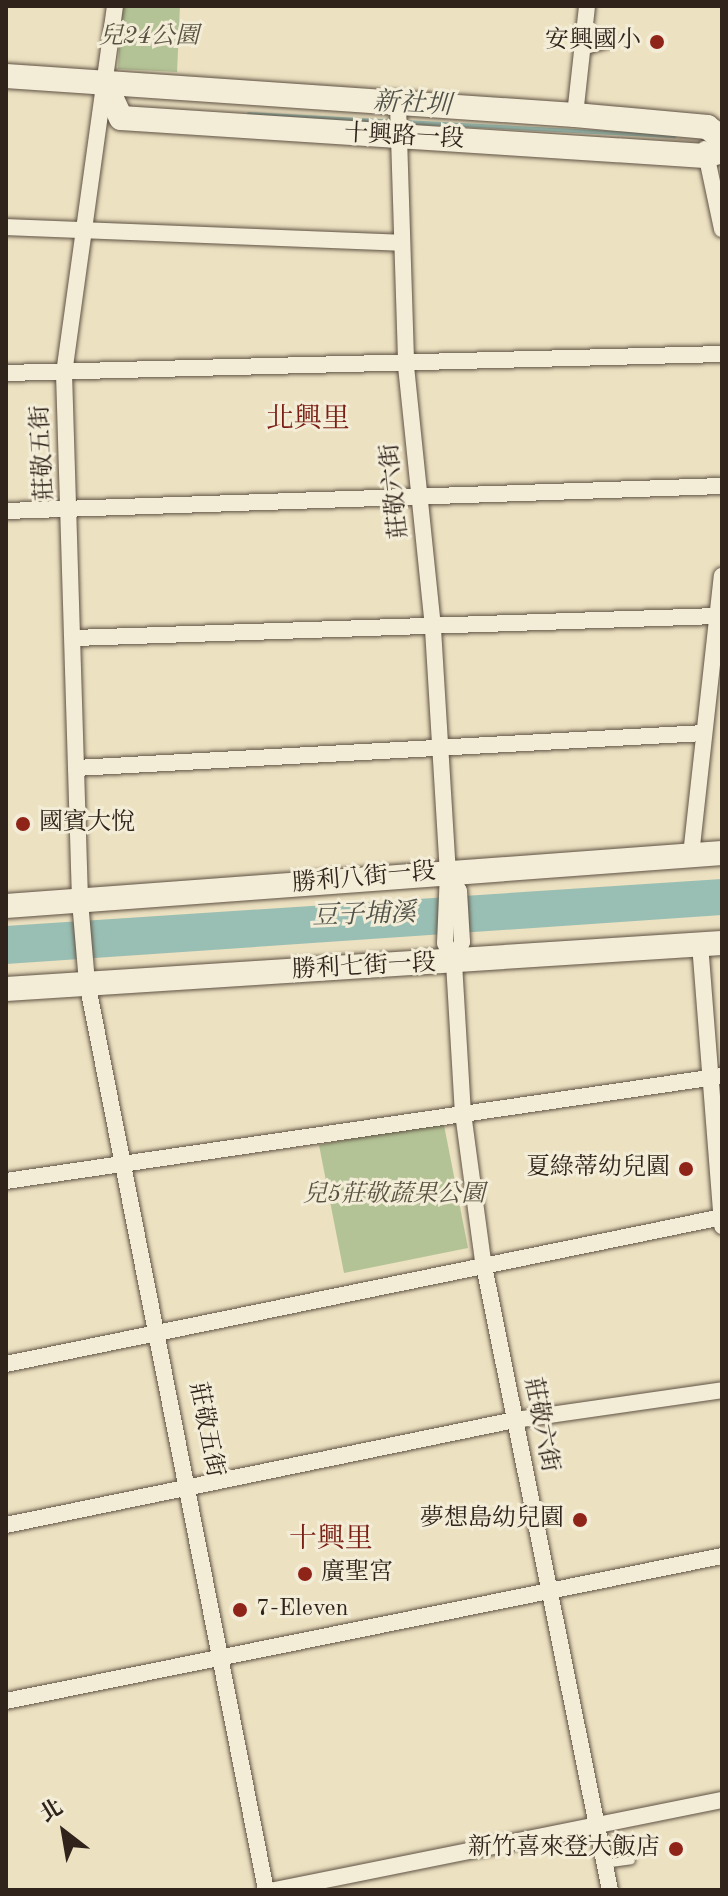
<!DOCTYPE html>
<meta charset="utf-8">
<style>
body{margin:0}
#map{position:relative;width:728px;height:1896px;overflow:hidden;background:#ece1c1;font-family:"Old Standard TT","Noto Serif TC",serif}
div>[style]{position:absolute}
.green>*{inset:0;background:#b4c396}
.water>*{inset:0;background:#99beb3}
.stream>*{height:4px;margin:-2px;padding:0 2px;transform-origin:2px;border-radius:2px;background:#99beb3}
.roads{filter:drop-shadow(0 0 2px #5f5244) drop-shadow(0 0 2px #5f5244)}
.lane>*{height:8px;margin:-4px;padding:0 4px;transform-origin:4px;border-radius:4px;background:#f3ecd7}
.street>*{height:16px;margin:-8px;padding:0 8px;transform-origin:8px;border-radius:8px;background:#f3ecd7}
.secondary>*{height:24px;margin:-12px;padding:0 12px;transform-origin:12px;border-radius:12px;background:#f3ecd7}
.dots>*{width:22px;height:22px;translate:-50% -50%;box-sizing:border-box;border:4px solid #f3ecd7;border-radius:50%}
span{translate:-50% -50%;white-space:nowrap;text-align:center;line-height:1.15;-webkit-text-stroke:6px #f3ecd7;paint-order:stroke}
.park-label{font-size:24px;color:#585340;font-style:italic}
.poi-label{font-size:24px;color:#30231b}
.right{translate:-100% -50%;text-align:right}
.left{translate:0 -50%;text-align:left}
.street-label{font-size:24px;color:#30231b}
.water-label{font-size:26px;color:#505249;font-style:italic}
.quarter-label{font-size:28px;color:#7a1f14}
.frame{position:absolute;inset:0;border:8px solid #30231b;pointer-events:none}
.north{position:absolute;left:24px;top:1792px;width:80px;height:80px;-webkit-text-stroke:6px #f3ecd7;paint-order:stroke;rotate:329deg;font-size:22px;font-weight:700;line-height:32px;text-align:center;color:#30231b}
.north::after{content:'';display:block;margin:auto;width:28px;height:36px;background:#30231b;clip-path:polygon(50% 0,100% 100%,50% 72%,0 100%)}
</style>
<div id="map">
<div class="green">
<i style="clip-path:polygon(121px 6px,180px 6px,177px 72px,118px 69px)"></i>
<i style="clip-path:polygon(443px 1120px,468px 1248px,344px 1273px,319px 1145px)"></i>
</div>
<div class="water">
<i style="clip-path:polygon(722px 879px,722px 915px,6px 964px,6px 926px)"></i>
</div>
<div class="stream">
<i style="left:249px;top:114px;width:147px;rotate:3.1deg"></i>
<i style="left:404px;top:122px;width:271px;rotate:3deg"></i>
</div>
<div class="roads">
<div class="lane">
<i style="left:583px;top:51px;width:27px;rotate:-17deg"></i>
<i style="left:604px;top:1864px;width:27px;rotate:-8deg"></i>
</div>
<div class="street">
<i style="left:115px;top:6px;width:371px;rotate:97.9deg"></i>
<i style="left:64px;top:373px;width:528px;rotate:88.26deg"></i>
<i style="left:80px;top:901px;width:81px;rotate:85.1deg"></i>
<i style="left:87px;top:982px;width:925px;rotate:78.85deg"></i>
<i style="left:398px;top:105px;width:261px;rotate:88.2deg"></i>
<i style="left:406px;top:366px;width:264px;rotate:84.1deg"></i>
<i style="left:433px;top:629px;width:243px;rotate:86.5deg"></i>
<i style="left:448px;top:872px;width:71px;rotate:92.4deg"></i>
<i style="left:445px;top:943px;width:22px;rotate:66deg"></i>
<i style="left:575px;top:115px;width:110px;rotate:-83.7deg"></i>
<i style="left:705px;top:149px;width:82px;rotate:78deg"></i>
<i style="left:6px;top:227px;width:393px;rotate:2.3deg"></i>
<i style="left:6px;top:373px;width:716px;rotate:-1.52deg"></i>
<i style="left:6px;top:511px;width:716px;rotate:-2deg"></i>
<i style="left:74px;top:638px;width:644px;rotate:-1.96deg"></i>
<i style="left:76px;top:768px;width:629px;rotate:-3.19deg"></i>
<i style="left:691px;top:855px;width:281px;rotate:-83.7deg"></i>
<i style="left:448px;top:872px;width:22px;rotate:60deg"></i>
<i style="left:459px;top:891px;width:51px;rotate:86.6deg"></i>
<i style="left:462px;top:942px;width:22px;rotate:111deg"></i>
<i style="left:454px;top:963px;width:150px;rotate:86.6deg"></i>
<i style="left:463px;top:1113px;width:149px;rotate:82.3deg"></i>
<i style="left:483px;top:1261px;width:642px;rotate:78.59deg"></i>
<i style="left:700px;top:944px;width:283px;rotate:85.5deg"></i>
<i style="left:6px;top:1181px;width:724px;rotate:-8.34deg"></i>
<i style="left:6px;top:1364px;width:731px;rotate:-11.6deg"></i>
<i style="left:6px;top:1525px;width:520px;rotate:-11.66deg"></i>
<i style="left:515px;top:1420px;width:209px;rotate:-8.2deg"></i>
<i style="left:6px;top:1701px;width:731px;rotate:-11.45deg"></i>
<i style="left:275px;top:1890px;width:456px;rotate:-11.4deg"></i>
</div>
<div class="secondary">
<i style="left:6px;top:76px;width:570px;rotate:3.92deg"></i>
<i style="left:575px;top:115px;width:133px;rotate:5.2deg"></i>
<i style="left:707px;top:127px;width:19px;rotate:36deg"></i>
<i style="left:106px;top:86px;width:35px;rotate:65deg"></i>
<i style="left:121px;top:118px;width:585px;rotate:3.72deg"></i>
<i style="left:705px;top:156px;width:18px;rotate:-16deg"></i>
<i style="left:6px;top:906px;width:718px;rotate:-4.23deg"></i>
<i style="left:6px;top:989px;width:717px;rotate:-3.68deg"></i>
</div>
</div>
<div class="dots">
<i style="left:657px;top:42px;background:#8f2418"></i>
<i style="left:23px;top:824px;background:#8f2418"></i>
<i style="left:686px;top:1169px;background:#8f2418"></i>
<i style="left:580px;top:1520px;background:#8f2418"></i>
<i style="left:305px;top:1574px;background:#8f2418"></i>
<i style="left:240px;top:1610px;background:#8f2418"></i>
<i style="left:676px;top:1849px;background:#8f2418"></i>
</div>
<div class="park-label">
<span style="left:149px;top:38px">兒24公園</span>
<span style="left:394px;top:1196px">兒5莊敬蔬果公園</span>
</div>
<div class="poi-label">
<span class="right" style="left:641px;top:42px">安興國小</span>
<span class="left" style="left:39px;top:824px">國賓大悅</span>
<span class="right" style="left:670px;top:1169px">夏綠蒂幼兒園</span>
<span class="right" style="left:564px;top:1520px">夢想島幼兒園</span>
<span class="left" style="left:321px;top:1574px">廣聖宮</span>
<span class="left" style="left:256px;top:1610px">7-Eleven</span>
<span class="right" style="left:660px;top:1849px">新竹喜來登大飯店</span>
</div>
<div class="street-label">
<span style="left:404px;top:138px;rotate:3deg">十興路一段</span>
<span style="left:44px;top:453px;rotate:-93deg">莊敬五街</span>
<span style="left:396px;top:491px;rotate:-96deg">莊敬六街</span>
<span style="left:364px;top:879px;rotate:-5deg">勝利八街一段</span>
<span style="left:364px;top:968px;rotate:-3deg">勝利七街一段</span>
<span style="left:540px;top:1425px;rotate:79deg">莊敬六街</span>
<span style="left:205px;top:1430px;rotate:79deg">莊敬五街</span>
</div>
<div class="water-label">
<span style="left:412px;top:105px;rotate:3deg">新社圳</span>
<span style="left:364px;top:916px;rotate:-2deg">豆子埔溪</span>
</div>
<div class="quarter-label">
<span style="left:308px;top:420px">北興里</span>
<span style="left:331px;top:1540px">十興里</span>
</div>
<div class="frame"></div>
<div class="north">北</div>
</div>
